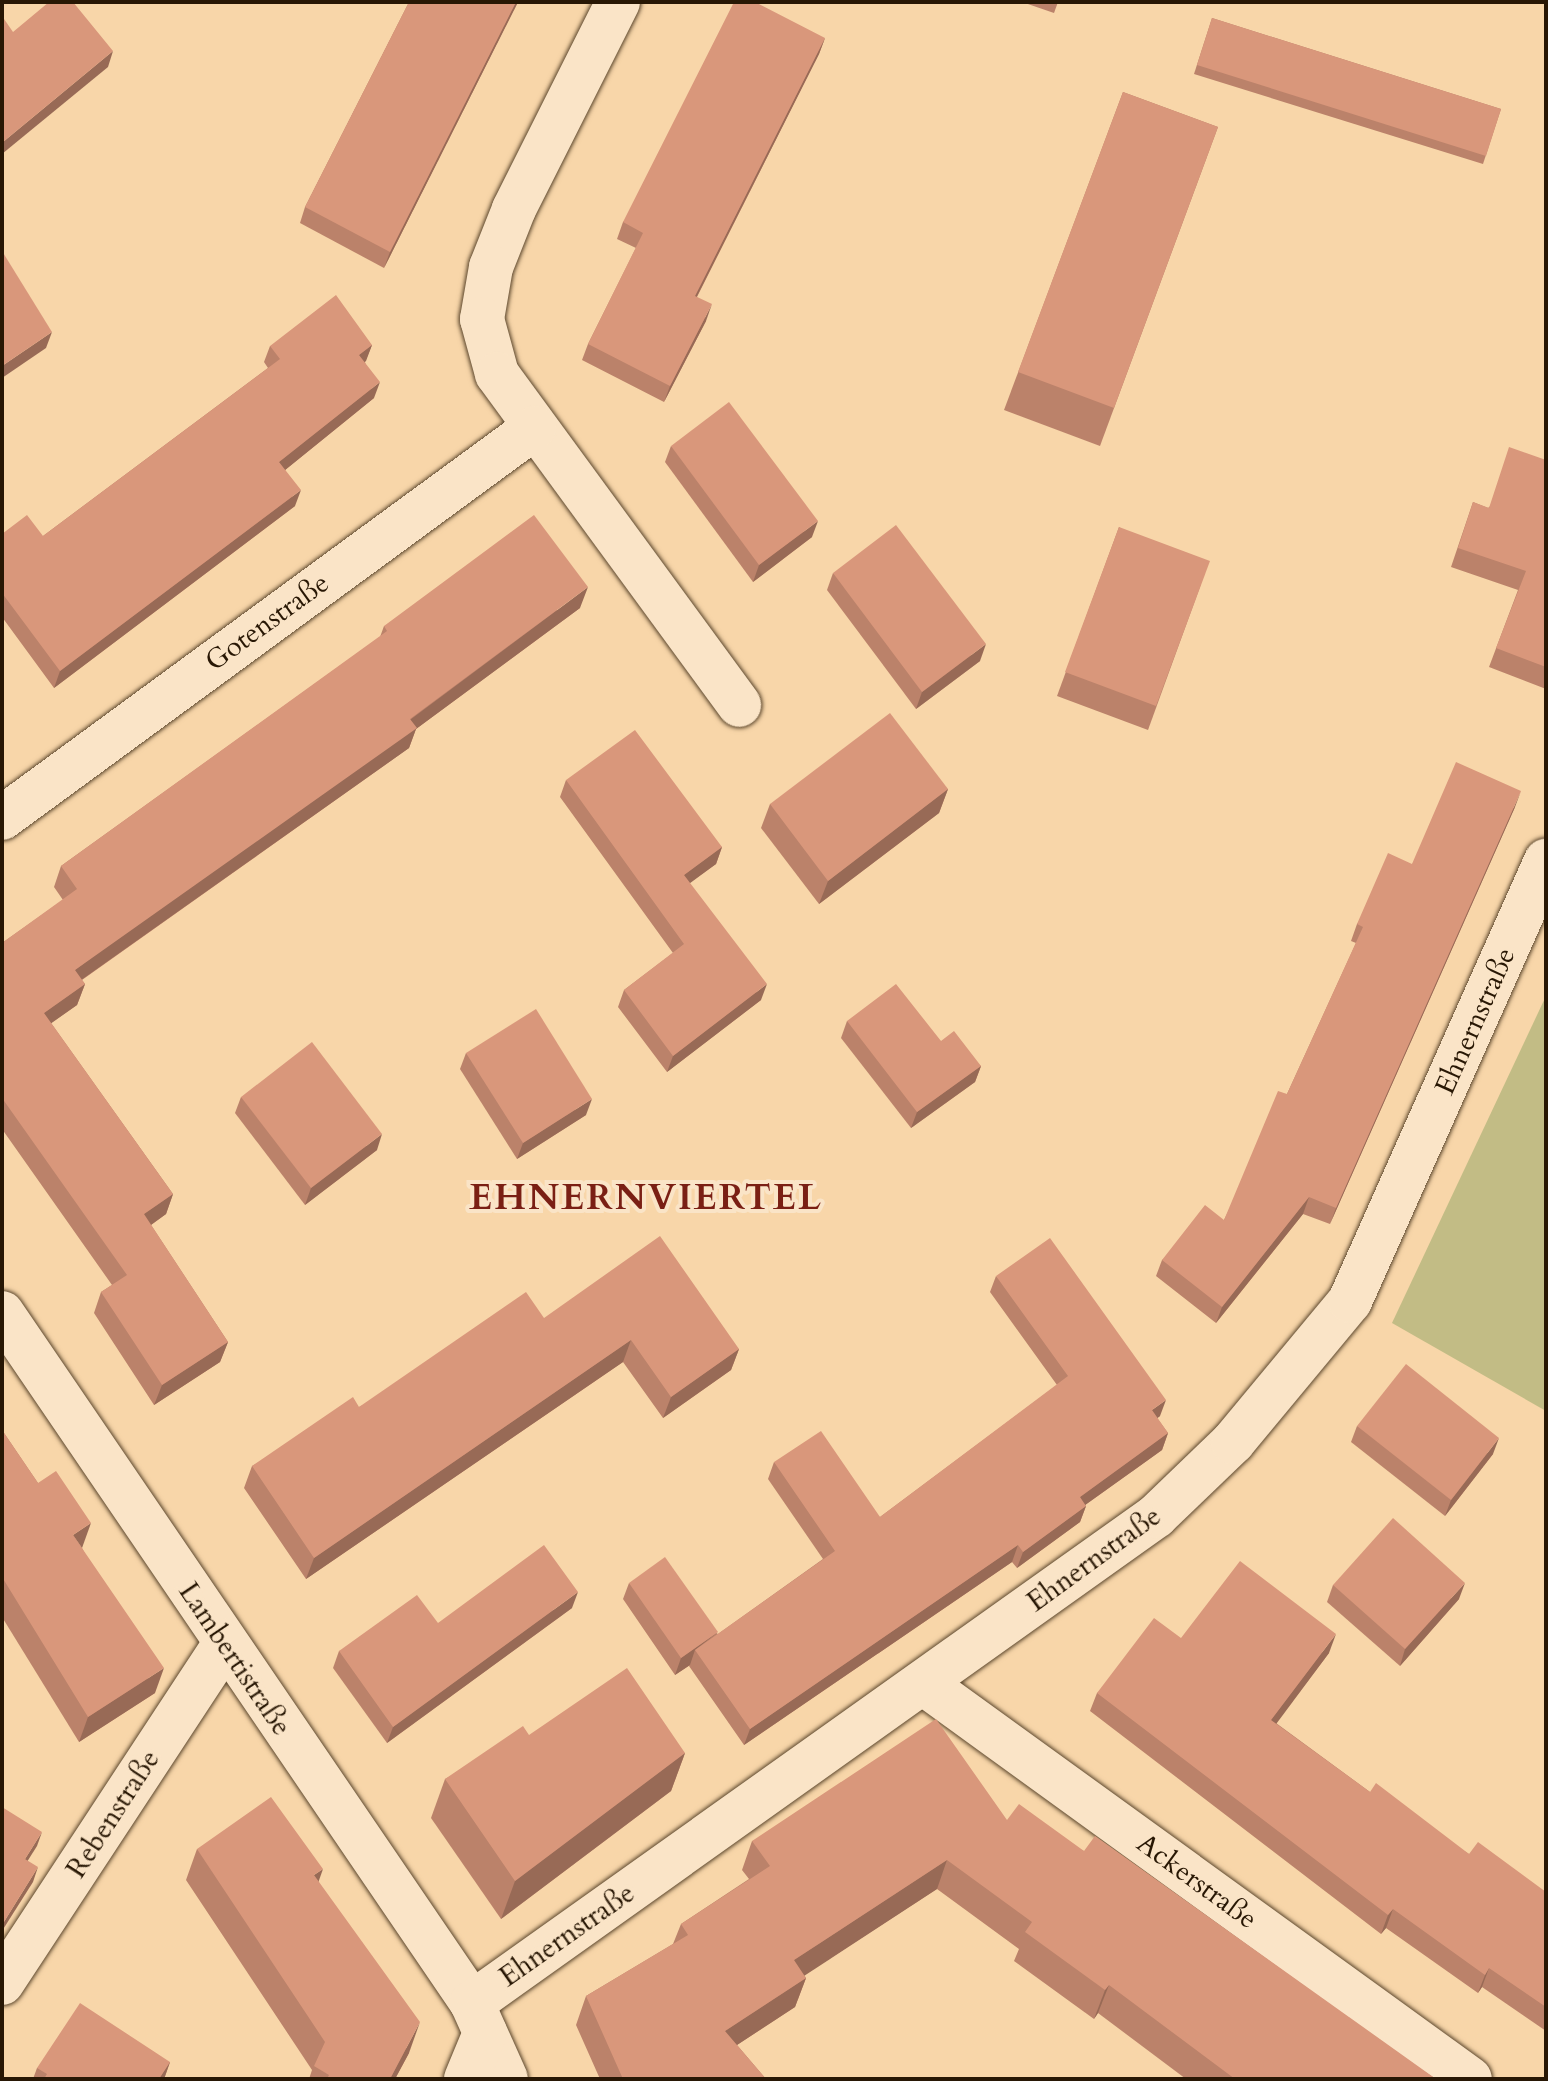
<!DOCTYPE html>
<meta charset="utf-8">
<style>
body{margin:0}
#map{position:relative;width:1548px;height:2081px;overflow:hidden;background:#f8d6a9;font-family:Cardo,serif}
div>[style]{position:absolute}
.green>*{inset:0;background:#c2bc85}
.roads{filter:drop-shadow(0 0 2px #5c472d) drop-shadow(0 0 2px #5c472d)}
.minor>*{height:44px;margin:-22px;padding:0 22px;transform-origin:22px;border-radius:22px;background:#fae4c7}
.wall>*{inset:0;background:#bb826a}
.shaded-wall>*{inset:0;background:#986a56}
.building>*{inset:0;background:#d9977b}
span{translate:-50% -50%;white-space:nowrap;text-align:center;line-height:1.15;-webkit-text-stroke:8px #fae4c7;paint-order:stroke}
.street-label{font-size:28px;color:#281704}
.district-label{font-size:36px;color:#7a1f14;font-weight:700;letter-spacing:2px}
.frame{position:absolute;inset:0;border:4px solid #281704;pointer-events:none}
</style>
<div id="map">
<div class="green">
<i style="clip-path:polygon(1546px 996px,1546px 1411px,1392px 1323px)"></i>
</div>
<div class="roads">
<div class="minor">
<i style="left:618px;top:2px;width:232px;rotate:116.7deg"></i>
<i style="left:514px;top:209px;width:62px;rotate:111.6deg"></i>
<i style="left:491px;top:267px;width:53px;rotate:99.8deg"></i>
<i style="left:482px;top:319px;width:57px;rotate:74.7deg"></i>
<i style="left:497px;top:374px;width:410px;rotate:53.8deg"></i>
<i style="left:2px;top:818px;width:660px;rotate:-36.24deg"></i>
<i style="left:2px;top:1313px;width:835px;rotate:55.74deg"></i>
<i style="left:472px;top:2003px;width:83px;rotate:65.9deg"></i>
<i style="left:923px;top:1683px;width:675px;rotate:35.9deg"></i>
<i style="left:2px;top:1983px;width:404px;rotate:-56.7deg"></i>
<i style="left:472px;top:2003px;width:840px;rotate:-35.45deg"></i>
<i style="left:1156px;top:1516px;width:107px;rotate:-43.9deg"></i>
<i style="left:1233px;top:1442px;width:183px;rotate:-50.3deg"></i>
<i style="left:1350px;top:1301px;width:482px;rotate:-66deg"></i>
<i style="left:466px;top:2079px;width:50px;rotate:-67.6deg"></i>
</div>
</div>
<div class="wall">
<i style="clip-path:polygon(409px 2px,518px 2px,384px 268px,300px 223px,305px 207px)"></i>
<i style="clip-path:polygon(1022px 2px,1058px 2px,1054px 13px)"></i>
<i style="clip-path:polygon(1212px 18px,1501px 109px,1483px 164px,1194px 74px)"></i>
<i style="clip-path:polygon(825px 38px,819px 54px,697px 297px,706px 321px,664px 402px,582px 360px,588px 344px,636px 248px,617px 239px,623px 222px)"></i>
<i style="clip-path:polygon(1123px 92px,1218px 127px,1100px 446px,1004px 410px)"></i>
<i style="clip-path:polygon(372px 345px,365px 362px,374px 398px,285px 470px,295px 506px,54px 688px,2px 617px,2px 534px,43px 536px,268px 368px,264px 362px,270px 346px)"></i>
<i style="clip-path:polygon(671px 446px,812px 537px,753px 582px,665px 462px)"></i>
<i style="clip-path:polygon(1546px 460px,1546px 689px,1489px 667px,1518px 590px,1451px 567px,1473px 502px,1488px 508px)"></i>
<i style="clip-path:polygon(1119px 527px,1201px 584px,1148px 730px,1057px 696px)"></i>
<i style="clip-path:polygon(833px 573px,980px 661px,916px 709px,827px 590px)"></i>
<i style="clip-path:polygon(580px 608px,416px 729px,409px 748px,82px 980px,85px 984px,77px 1005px,51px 1023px,173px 1194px,166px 1214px,151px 1225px,228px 1342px,220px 1362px,154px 1405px,94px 1313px,101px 1292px,112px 1285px,2px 1129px,2px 943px,63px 900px,54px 887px,61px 866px,380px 637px,384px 626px)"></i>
<i style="clip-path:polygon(566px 780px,722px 847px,716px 864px,689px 883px,761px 1000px,667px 1072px,618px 1007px,624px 990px,673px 953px,560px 797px)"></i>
<i style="clip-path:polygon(948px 789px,939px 813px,819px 904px,761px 828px,770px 804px)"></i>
<i style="clip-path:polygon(1515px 807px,1330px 1224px,1303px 1214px,1216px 1323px,1156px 1276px,1162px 1260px,1224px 1220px,1287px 1094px,1356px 943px,1351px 941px,1357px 924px,1412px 864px)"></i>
<i style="clip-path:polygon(847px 1021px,941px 1041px,981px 1066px,975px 1082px,911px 1128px,841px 1038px)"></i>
<i style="clip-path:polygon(466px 1053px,586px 1115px,517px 1159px,460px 1069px)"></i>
<i style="clip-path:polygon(241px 1097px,377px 1150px,305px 1205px,235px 1113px)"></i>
<i style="clip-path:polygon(996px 1276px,1160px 1416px,1157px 1418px,1168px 1433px,1162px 1450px,1085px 1505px,1086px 1506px,1080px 1522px,1017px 1568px,1012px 1562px,744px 1745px,689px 1666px,690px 1665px,675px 1675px,623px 1599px,629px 1583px,718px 1634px,823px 1559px,768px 1479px,774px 1462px,880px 1517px,1057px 1385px,990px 1292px)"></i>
<i style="clip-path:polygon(544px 1318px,739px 1349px,731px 1370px,663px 1418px,623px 1362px,306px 1579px,244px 1488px,252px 1466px,359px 1407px)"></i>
<i style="clip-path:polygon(1357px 1426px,1493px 1454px,1445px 1516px,1351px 1442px)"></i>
<i style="clip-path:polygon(2px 1430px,82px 1548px,155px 1693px,79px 1742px,2px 1617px)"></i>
<i style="clip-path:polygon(1333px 1585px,1459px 1599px,1400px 1666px,1327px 1602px)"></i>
<i style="clip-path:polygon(572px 1608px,387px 1743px,333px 1668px,339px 1651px,438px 1623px)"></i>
<i style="clip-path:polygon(1181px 1638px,1329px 1653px,1276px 1723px,1370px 1792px,1469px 1854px,1546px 1892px,1546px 2031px,1482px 1987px,1478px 1993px,1386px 1928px,1381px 1934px,1090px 1711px,1097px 1693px)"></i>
<i style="clip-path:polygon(529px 1735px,685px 1753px,671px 1791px,501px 1919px,431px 1818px,445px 1779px)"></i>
<i style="clip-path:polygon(1007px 1820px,1084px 1851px,1436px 2079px,1186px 2079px,1098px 2013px,1094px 2019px,1014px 1961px,1019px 1949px,937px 1889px,804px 1975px,806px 1978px,795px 2007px,737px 2045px,766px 2079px,600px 2079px,576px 2025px,586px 1996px,673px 1944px,681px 1924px,749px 1879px,742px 1870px,752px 1841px)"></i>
<i style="clip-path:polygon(197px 1849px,318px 1881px,409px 2053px,395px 2079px,309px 2079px,312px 2070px,186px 1880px)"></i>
<i style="clip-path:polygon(170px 2062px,164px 2079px,33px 2079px,37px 2068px)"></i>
</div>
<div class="shaded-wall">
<i style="clip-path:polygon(516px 2px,518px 2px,384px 268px,390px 252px)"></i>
<i style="clip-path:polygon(825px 38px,819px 54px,689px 312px,695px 296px)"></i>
<i style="clip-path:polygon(113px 51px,108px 67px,2px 154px,3px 142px)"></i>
<i style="clip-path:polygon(712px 304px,706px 321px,664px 402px,670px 386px)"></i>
<i style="clip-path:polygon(52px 332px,46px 348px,2px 378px,2px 366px)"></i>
<i style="clip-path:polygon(372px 345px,366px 361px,353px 371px,359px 355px)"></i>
<i style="clip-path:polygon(380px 382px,374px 398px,274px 479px,279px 462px)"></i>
<i style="clip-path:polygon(301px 490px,295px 506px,54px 688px,60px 671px)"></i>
<i style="clip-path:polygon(818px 521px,812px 537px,753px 582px,759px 565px)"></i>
<i style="clip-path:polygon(588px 587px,580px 608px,416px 729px,409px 748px,67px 990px,75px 970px)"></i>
<i style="clip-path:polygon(986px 644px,980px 661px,916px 709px,922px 692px)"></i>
<i style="clip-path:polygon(948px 789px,939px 813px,819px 904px,828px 881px)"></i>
<i style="clip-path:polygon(1521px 791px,1515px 807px,1330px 1224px,1336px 1208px)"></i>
<i style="clip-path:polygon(722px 847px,716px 864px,678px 892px,684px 875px)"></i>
<i style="clip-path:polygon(85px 984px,77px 1005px,36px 1034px,44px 1013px)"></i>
<i style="clip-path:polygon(767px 984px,761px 1000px,667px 1072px,673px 1056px)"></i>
<i style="clip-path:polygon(981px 1066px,975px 1082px,911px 1128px,917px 1112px)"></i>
<i style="clip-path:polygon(592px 1099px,586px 1115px,517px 1159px,523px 1143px)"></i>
<i style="clip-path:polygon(382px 1134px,377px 1150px,305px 1205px,311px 1188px)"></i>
<i style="clip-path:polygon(173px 1194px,166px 1214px,137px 1235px,144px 1214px)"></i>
<i style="clip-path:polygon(1309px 1197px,1303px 1214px,1216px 1323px,1222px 1307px)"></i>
<i style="clip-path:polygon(631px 1340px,623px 1362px,306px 1579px,314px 1558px)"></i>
<i style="clip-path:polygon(228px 1342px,220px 1362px,154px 1405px,162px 1385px)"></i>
<i style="clip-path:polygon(739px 1349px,731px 1370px,663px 1418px,671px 1397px)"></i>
<i style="clip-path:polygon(1166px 1400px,1160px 1416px,1146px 1427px,1152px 1410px)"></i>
<i style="clip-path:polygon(1168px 1433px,1162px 1450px,1074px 1513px,1080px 1497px)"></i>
<i style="clip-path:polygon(1499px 1438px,1493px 1454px,1445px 1516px,1451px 1500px)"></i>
<i style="clip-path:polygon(1086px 1506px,1080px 1522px,1017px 1568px,1023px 1552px)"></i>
<i style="clip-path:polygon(91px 1523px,82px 1548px,73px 1535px)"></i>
<i style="clip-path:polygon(1018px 1545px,1012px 1562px,744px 1745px,750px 1729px)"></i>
<i style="clip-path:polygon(1465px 1583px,1459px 1599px,1400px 1666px,1405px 1649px)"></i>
<i style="clip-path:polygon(578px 1592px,572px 1608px,387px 1743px,393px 1727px)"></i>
<i style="clip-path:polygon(718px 1632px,695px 1650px,690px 1665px,675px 1675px,681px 1658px)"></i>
<i style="clip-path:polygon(1336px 1634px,1329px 1653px,1265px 1739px,1271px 1720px)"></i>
<i style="clip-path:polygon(164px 1668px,155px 1693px,79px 1742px,88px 1717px)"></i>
<i style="clip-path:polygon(685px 1753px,671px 1791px,501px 1919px,515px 1881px)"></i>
<i style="clip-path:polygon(42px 1832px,37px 1846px,20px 1873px,25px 1859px)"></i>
<i style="clip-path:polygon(947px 1860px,937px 1889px,784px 1989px,794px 1960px)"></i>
<i style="clip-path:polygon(38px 1867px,33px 1882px,2px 1931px,2px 1925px)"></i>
<i style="clip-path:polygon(323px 1869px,312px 1900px,314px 1875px)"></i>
<i style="clip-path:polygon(1393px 1909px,1386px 1928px,1381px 1934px,1388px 1915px)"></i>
<i style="clip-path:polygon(1489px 1968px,1482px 1987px,1478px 1993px,1485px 1975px)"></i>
<i style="clip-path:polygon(806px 1978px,795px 2007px,714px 2060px,725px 2031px)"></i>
<i style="clip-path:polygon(1109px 1985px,1098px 2013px,1094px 2019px,1105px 1990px)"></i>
<i style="clip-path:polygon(420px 2022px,409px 2053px,395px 2079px,390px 2079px)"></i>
<i style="clip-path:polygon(170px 2062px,164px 2079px,159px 2079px)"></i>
</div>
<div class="building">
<i style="clip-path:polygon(49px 2px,73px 2px,113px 51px,3px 142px,2px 16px,13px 32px)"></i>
<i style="clip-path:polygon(409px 2px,516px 2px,390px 252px,305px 207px)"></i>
<i style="clip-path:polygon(734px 2px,755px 2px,825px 38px,695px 296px,712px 304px,670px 386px,588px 344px,643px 233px,623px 222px)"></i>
<i style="clip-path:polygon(1212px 18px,1501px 109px,1486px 156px,1197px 65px)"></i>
<i style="clip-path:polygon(1123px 92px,1218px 127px,1114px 408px,1018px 372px)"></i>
<i style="clip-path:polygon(2px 251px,52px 332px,2px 366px)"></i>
<i style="clip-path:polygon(336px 295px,372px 345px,359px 355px,380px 382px,279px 462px,301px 490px,60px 671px,2px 593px,2px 534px,27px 515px,43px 536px,280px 359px,270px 346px)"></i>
<i style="clip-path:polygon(729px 402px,818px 521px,759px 565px,671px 446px)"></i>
<i style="clip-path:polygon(1509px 447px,1546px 460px,1546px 667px,1496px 648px,1526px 571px,1458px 548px,1473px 502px,1489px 508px)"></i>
<i style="clip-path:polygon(534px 515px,588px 587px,410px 719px,417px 728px,75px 970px,85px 984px,44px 1013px,173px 1194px,144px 1214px,228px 1342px,162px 1385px,101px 1292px,127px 1275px,2px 1098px,2px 943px,77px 889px,61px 866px,387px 631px,384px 626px)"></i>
<i style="clip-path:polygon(896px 525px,986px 644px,922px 692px,833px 573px)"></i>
<i style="clip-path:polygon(1119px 527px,1210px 561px,1156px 706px,1065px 672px)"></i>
<i style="clip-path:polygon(890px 713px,948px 789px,828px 881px,770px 804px)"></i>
<i style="clip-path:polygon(635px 730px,722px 847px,684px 875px,767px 984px,673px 1056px,624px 990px,684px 944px,566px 780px)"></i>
<i style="clip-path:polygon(1456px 762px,1521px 791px,1336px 1208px,1309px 1197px,1222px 1307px,1162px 1260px,1205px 1205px,1224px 1220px,1278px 1091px,1287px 1094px,1363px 927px,1357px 924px,1388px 853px,1412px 864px)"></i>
<i style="clip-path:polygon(896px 984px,941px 1041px,954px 1031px,981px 1066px,917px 1112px,847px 1021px)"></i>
<i style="clip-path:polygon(536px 1009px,592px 1099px,523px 1143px,466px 1053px)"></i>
<i style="clip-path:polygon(312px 1042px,382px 1134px,311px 1188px,241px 1097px)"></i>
<i style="clip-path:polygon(660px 1236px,739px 1349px,671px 1397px,631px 1340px,314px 1558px,252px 1466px,353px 1397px,359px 1407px,526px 1292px,544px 1318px)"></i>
<i style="clip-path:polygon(1050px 1238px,1166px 1400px,1152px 1410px,1168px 1433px,1080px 1497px,1086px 1506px,1023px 1552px,1018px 1545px,750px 1729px,695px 1650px,835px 1551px,774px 1462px,821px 1431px,880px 1517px,1068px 1376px,996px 1276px)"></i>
<i style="clip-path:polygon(1406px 1364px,1499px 1438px,1451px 1500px,1357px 1426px)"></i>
<i style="clip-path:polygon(2px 1430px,38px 1483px,56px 1471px,91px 1523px,73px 1535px,164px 1668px,88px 1717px,2px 1577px)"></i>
<i style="clip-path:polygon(1393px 1518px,1465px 1583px,1405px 1649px,1333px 1585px)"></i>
<i style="clip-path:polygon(544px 1545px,578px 1592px,393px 1727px,339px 1651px,417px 1595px,438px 1623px)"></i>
<i style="clip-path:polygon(665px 1557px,718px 1632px,681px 1658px,629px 1583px)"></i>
<i style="clip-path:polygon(1240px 1561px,1336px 1634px,1271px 1720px,1370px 1792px,1376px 1783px,1469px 1854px,1478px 1842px,1546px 1892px,1546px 2007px,1489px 1968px,1485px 1975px,1393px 1909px,1388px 1915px,1097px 1693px,1154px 1618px,1181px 1638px)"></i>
<i style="clip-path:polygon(627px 1668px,685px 1753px,515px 1881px,445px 1779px,523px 1726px,529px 1735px)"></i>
<i style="clip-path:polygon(936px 1719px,1007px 1820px,1019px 1804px,1084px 1851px,1095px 1836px,1436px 2079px,1235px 2079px,1109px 1985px,1105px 1990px,1025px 1932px,1032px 1922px,947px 1860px,794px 1960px,806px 1978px,725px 2031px,766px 2079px,623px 2079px,586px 1996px,688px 1935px,681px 1924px,770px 1866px,752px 1841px)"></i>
<i style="clip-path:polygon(271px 1797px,323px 1869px,314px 1875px,420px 2022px,390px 2079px,327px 2079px,329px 2075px,314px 2066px,325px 2042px,197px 1849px)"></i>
<i style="clip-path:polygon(2px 1807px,42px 1832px,25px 1859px,38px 1867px,2px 1925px)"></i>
<i style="clip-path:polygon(80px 2003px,170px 2062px,159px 2079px,44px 2079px,47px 2074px,37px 2068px)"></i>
</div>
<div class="street-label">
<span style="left:267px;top:622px;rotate:-36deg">Gotenstraße</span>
<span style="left:1475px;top:1021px;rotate:-66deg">Ehnernstraße</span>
<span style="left:1094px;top:1559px;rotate:-36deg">Ehnernstraße</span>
<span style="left:235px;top:1659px;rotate:56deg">Lambertistraße</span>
<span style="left:113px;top:1814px;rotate:-57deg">Rebenstraße</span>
<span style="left:1197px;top:1881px;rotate:36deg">Ackerstraße</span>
<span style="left:567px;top:1935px;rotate:-35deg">Ehnernstraße</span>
</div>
<div class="district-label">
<span style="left:646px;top:1198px">EHNERNVIERTEL</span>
</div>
<div class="frame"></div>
</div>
